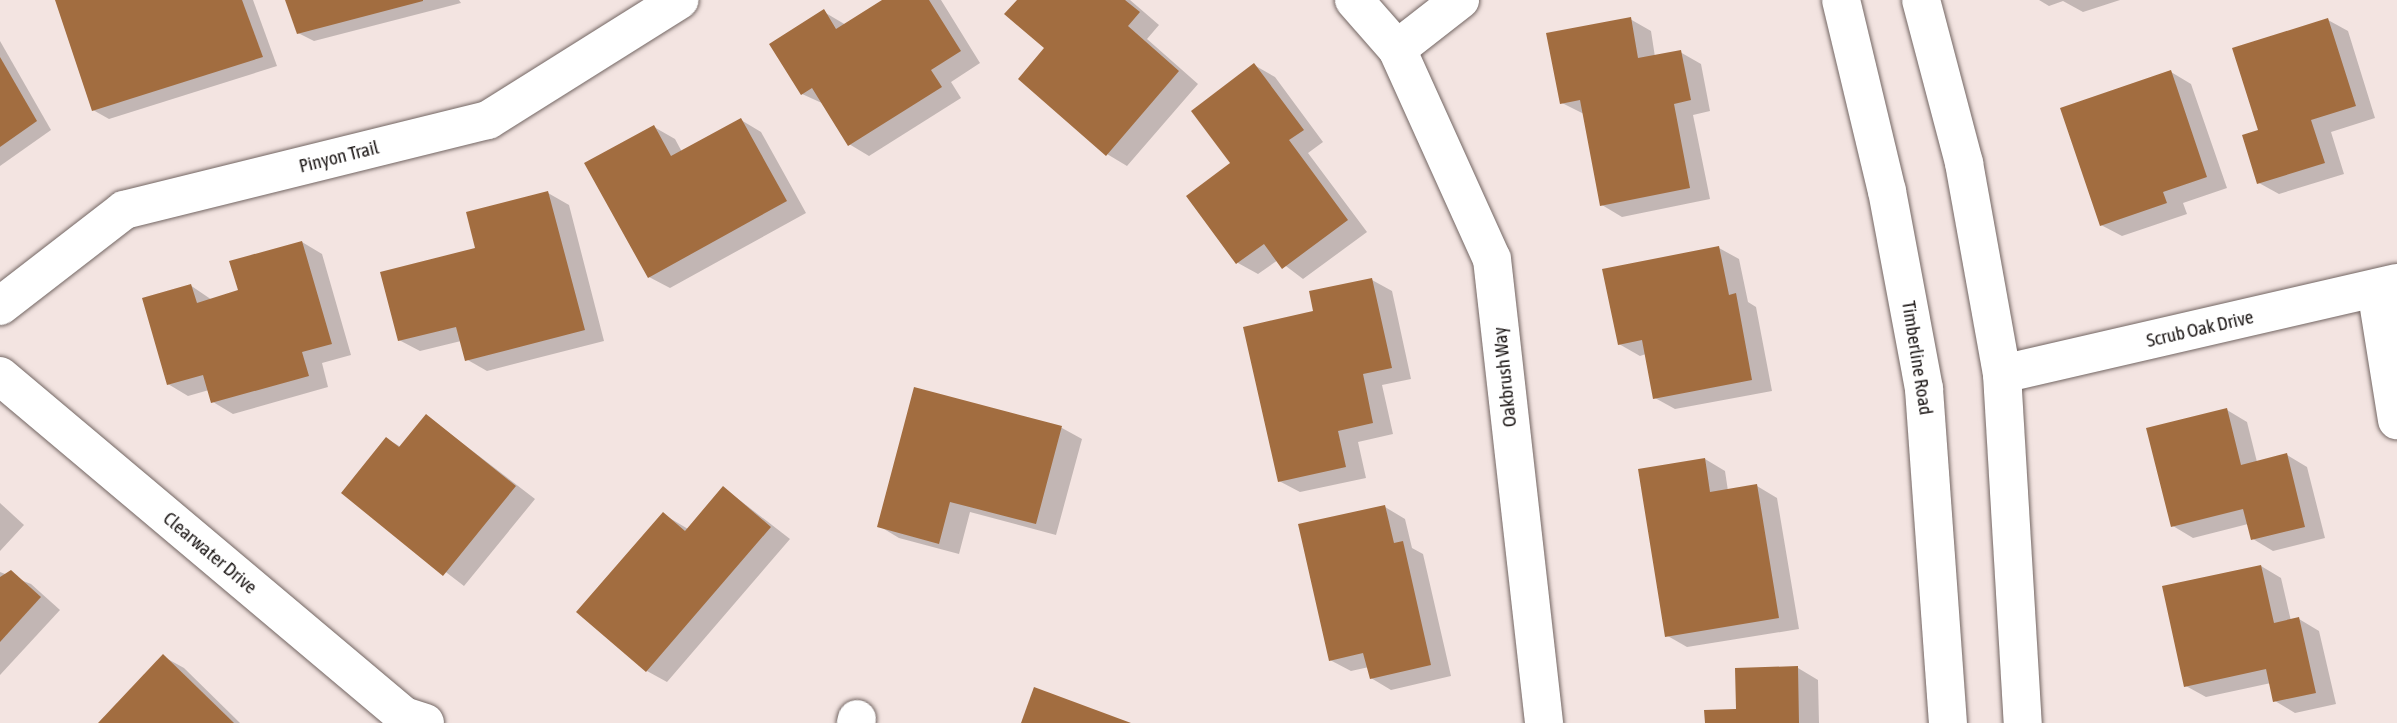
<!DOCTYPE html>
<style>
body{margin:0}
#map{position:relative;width:2397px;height:723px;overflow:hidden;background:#f3e4e1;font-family:"Asap Condensed",sans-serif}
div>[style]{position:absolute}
.shadow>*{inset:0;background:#0003}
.building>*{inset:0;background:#a26d40}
.roads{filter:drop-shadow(0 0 2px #736663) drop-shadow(0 0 2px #736663)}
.minor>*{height:38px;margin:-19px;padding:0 19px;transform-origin:19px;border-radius:19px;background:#fff}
.tertiary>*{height:38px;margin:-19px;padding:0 19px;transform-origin:19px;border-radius:19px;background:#fff}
span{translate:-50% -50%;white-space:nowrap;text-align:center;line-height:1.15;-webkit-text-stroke:6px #fff;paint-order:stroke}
.street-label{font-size:19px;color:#1d1817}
</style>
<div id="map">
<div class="shadow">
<i style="clip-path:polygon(56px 0,253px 0,277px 66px,109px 119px,93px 110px)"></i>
<i style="clip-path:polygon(287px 0,459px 0,461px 3px,314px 41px,298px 33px)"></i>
<i style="clip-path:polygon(886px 0,941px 0,980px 63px,951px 82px,961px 98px,869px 156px,849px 144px,824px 104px,802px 94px,824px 12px,846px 25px)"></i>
<i style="clip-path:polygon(1019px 0,1130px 0,1159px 25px,1147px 39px,1198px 84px,1127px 166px,1107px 154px)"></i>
<i style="clip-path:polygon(2039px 0,2120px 0,2083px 12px,2063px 1px,2049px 6px)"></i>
<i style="clip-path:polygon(1630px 19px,1651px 31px,1655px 57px,1680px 52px,1701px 64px,1710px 111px,1693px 115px,1710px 199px,1622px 217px,1602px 205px,1584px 114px,1562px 103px)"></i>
<i style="clip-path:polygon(2328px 20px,2348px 31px,2375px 118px,2331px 132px,2344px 174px,2279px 194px,2259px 183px,2260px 131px)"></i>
<i style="clip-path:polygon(0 41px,51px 130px,0 166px)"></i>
<i style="clip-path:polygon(1254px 65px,1275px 77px,1323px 142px,1308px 153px,1367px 232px,1303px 279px,1278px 260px,1258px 274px,1238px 263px,1232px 164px)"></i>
<i style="clip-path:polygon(2171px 72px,2191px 84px,2227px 188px,2183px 203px,2187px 214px,2122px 236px,2101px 225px)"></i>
<i style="clip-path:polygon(741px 120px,761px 132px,806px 213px,670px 288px,649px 277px,654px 127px,675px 139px,682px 152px)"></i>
<i style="clip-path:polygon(548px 193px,569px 205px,604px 341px,487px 371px,466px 359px,461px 341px,420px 351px,399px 340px,477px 249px)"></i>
<i style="clip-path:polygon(302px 242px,322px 254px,351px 355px,322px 363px,328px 387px,233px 414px,213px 402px,209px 390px,188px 396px,168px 384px,190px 285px,212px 300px,241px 292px)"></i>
<i style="clip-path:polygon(1719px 248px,1739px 259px,1748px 302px,1756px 307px,1772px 391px,1675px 409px,1655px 398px,1646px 354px,1640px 356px,1619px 344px)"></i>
<i style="clip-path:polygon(1372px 280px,1392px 291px,1411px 379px,1382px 385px,1393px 434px,1358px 442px,1366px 478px,1300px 492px,1279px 481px,1315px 313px)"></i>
<i style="clip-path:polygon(915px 389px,1062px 428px,1082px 439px,1056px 535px,970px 512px,959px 554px,899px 538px,879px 526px)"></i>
<i style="clip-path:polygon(2227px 410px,2247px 422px,2257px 462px,2287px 455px,2307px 467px,2325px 538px,2273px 551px,2253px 539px,2248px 524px,2193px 538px,2173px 526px)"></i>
<i style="clip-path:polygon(427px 416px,535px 499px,464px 586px,343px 493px,387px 439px,401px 447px)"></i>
<i style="clip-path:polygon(1705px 459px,1725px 471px,1728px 491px,1757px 486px,1777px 498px,1799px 629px,1687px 647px,1666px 635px)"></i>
<i style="clip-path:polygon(724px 488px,790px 539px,667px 682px,647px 671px,663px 514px,688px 529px)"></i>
<i style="clip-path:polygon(0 503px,24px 525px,0 551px)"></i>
<i style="clip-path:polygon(1385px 507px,1405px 519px,1412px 548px,1423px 554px,1451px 676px,1391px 690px,1371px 678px,1369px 667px,1351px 671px,1330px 660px)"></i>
<i style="clip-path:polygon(2261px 566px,2281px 578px,2291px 621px,2299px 619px,2319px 631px,2336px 704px,2295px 713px,2275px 701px,2271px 683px,2206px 697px,2186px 686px)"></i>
<i style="clip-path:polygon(0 572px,31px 584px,60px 610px,0 675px)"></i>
<i style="clip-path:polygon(164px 657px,184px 668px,240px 723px,100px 723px)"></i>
<i style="clip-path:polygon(1798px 668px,1818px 680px,1819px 723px,1706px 723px,1738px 711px)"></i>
</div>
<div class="building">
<i style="clip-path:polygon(55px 0,242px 0,263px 57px,92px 111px)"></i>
<i style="clip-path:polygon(285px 0,423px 0,423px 1px,297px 34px)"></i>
<i style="clip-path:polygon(882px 0,929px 0,961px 51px,931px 70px,942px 87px,848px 146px,812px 88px,801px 95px,769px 44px,824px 9px,836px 29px)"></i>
<i style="clip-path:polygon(1017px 0,1125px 0,1140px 12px,1128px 26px,1179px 71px,1106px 156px,1018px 79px,1044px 48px,1004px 14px)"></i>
<i style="clip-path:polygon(1631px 17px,1638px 58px,1681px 50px,1691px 100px,1674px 104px,1690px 188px,1600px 206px,1580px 100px,1560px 104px,1546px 33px)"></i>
<i style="clip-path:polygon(2328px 18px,2356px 106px,2311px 120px,2325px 163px,2257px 184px,2242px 135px,2258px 130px,2232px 48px)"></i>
<i style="clip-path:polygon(0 57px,37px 121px,0 147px)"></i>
<i style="clip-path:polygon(1254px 63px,1304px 130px,1289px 140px,1348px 220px,1282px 269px,1264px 244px,1236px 264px,1186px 196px,1230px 163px,1191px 111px)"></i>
<i style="clip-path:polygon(2171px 70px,2207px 177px,2163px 192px,2167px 203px,2100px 226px,2060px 108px)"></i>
<i style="clip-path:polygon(741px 118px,787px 201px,648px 278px,584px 163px,654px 125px,671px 156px)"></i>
<i style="clip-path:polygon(548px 191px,585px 330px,465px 361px,456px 327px,398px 341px,380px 272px,475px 248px,466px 212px)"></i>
<i style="clip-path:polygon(302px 241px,332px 344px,302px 352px,309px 376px,211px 403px,203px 375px,167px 385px,142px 298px,191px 284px,197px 303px,238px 290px,229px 261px)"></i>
<i style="clip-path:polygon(1719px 246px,1729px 295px,1736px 293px,1752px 380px,1653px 399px,1642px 340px,1618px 345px,1602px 269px)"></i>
<i style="clip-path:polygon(1372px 278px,1392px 368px,1363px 374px,1373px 423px,1338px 431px,1346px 467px,1278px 482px,1243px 327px,1313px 311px,1309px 291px)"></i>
<i style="clip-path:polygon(914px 387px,1062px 426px,1036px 524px,950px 502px,939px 544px,877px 527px)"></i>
<i style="clip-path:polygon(2227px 408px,2241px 465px,2287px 453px,2305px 527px,2251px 540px,2243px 509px,2171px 527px,2146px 428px)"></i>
<i style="clip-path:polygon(426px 414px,516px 486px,443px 576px,341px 493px,386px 437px,399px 447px)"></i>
<i style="clip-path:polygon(1705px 458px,1710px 492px,1757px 484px,1779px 618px,1665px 637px,1638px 469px)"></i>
<i style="clip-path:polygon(723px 486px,771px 527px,646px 672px,576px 612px,663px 512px,685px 531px)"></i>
<i style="clip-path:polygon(1385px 505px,1394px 543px,1403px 541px,1431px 665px,1370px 679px,1363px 653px,1329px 661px,1298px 524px)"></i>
<i style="clip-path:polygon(2261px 565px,2274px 623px,2299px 617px,2316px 693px,2273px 702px,2266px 669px,2184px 687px,2162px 586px)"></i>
<i style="clip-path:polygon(11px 570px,41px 597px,0 642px,0 577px)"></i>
<i style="clip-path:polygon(163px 654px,234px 723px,98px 723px)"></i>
<i style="clip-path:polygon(1798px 666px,1799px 723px,1705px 723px,1704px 710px,1736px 709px,1735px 668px)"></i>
<i style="clip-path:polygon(1034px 687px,1131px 723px,1021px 723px)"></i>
</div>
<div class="roads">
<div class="minor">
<i style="left:1354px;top:0;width:65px;rotate:48.7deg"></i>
<i style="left:1397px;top:49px;width:230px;rotate:65.7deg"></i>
<i style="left:1492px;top:259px;width:467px;rotate:83.6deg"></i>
<i style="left:1397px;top:49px;width:80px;rotate:-37.9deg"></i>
<i style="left:2376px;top:289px;width:133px;rotate:80.9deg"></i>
<i style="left:0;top:306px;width:157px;rotate:-37.7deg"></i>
<i style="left:124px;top:210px;width:375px;rotate:-13.9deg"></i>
<i style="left:488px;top:120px;width:226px;rotate:-32.1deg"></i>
<i style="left:2002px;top:374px;width:405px;rotate:-13deg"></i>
<i style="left:0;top:376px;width:528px;rotate:40.08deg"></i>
<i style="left:404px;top:716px;width:22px;rotate:18deg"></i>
<i style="left:856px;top:723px;width:4px;rotate:-76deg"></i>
</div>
<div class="tertiary">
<i style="left:1841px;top:0;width:196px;rotate:76.5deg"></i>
<i style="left:1887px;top:191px;width:201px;rotate:79.4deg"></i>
<i style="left:1924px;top:389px;width:335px;rotate:85.9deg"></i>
<i style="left:1921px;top:0;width:169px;rotate:75.2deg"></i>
<i style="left:1964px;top:163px;width:214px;rotate:79.8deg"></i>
<i style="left:2002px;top:374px;width:350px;rotate:86.6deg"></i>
</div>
</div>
<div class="street-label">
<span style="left:339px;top:157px;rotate:-14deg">Pinyon Trail</span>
<span style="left:2200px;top:329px;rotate:-13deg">Scrub Oak Drive</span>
<span style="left:1917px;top:358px;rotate:81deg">Timberline Road</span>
<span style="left:1505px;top:377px;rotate:-96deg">Oakbrush Way</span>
<span style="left:210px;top:553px;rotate:40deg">Clearwater Drive</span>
</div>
</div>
